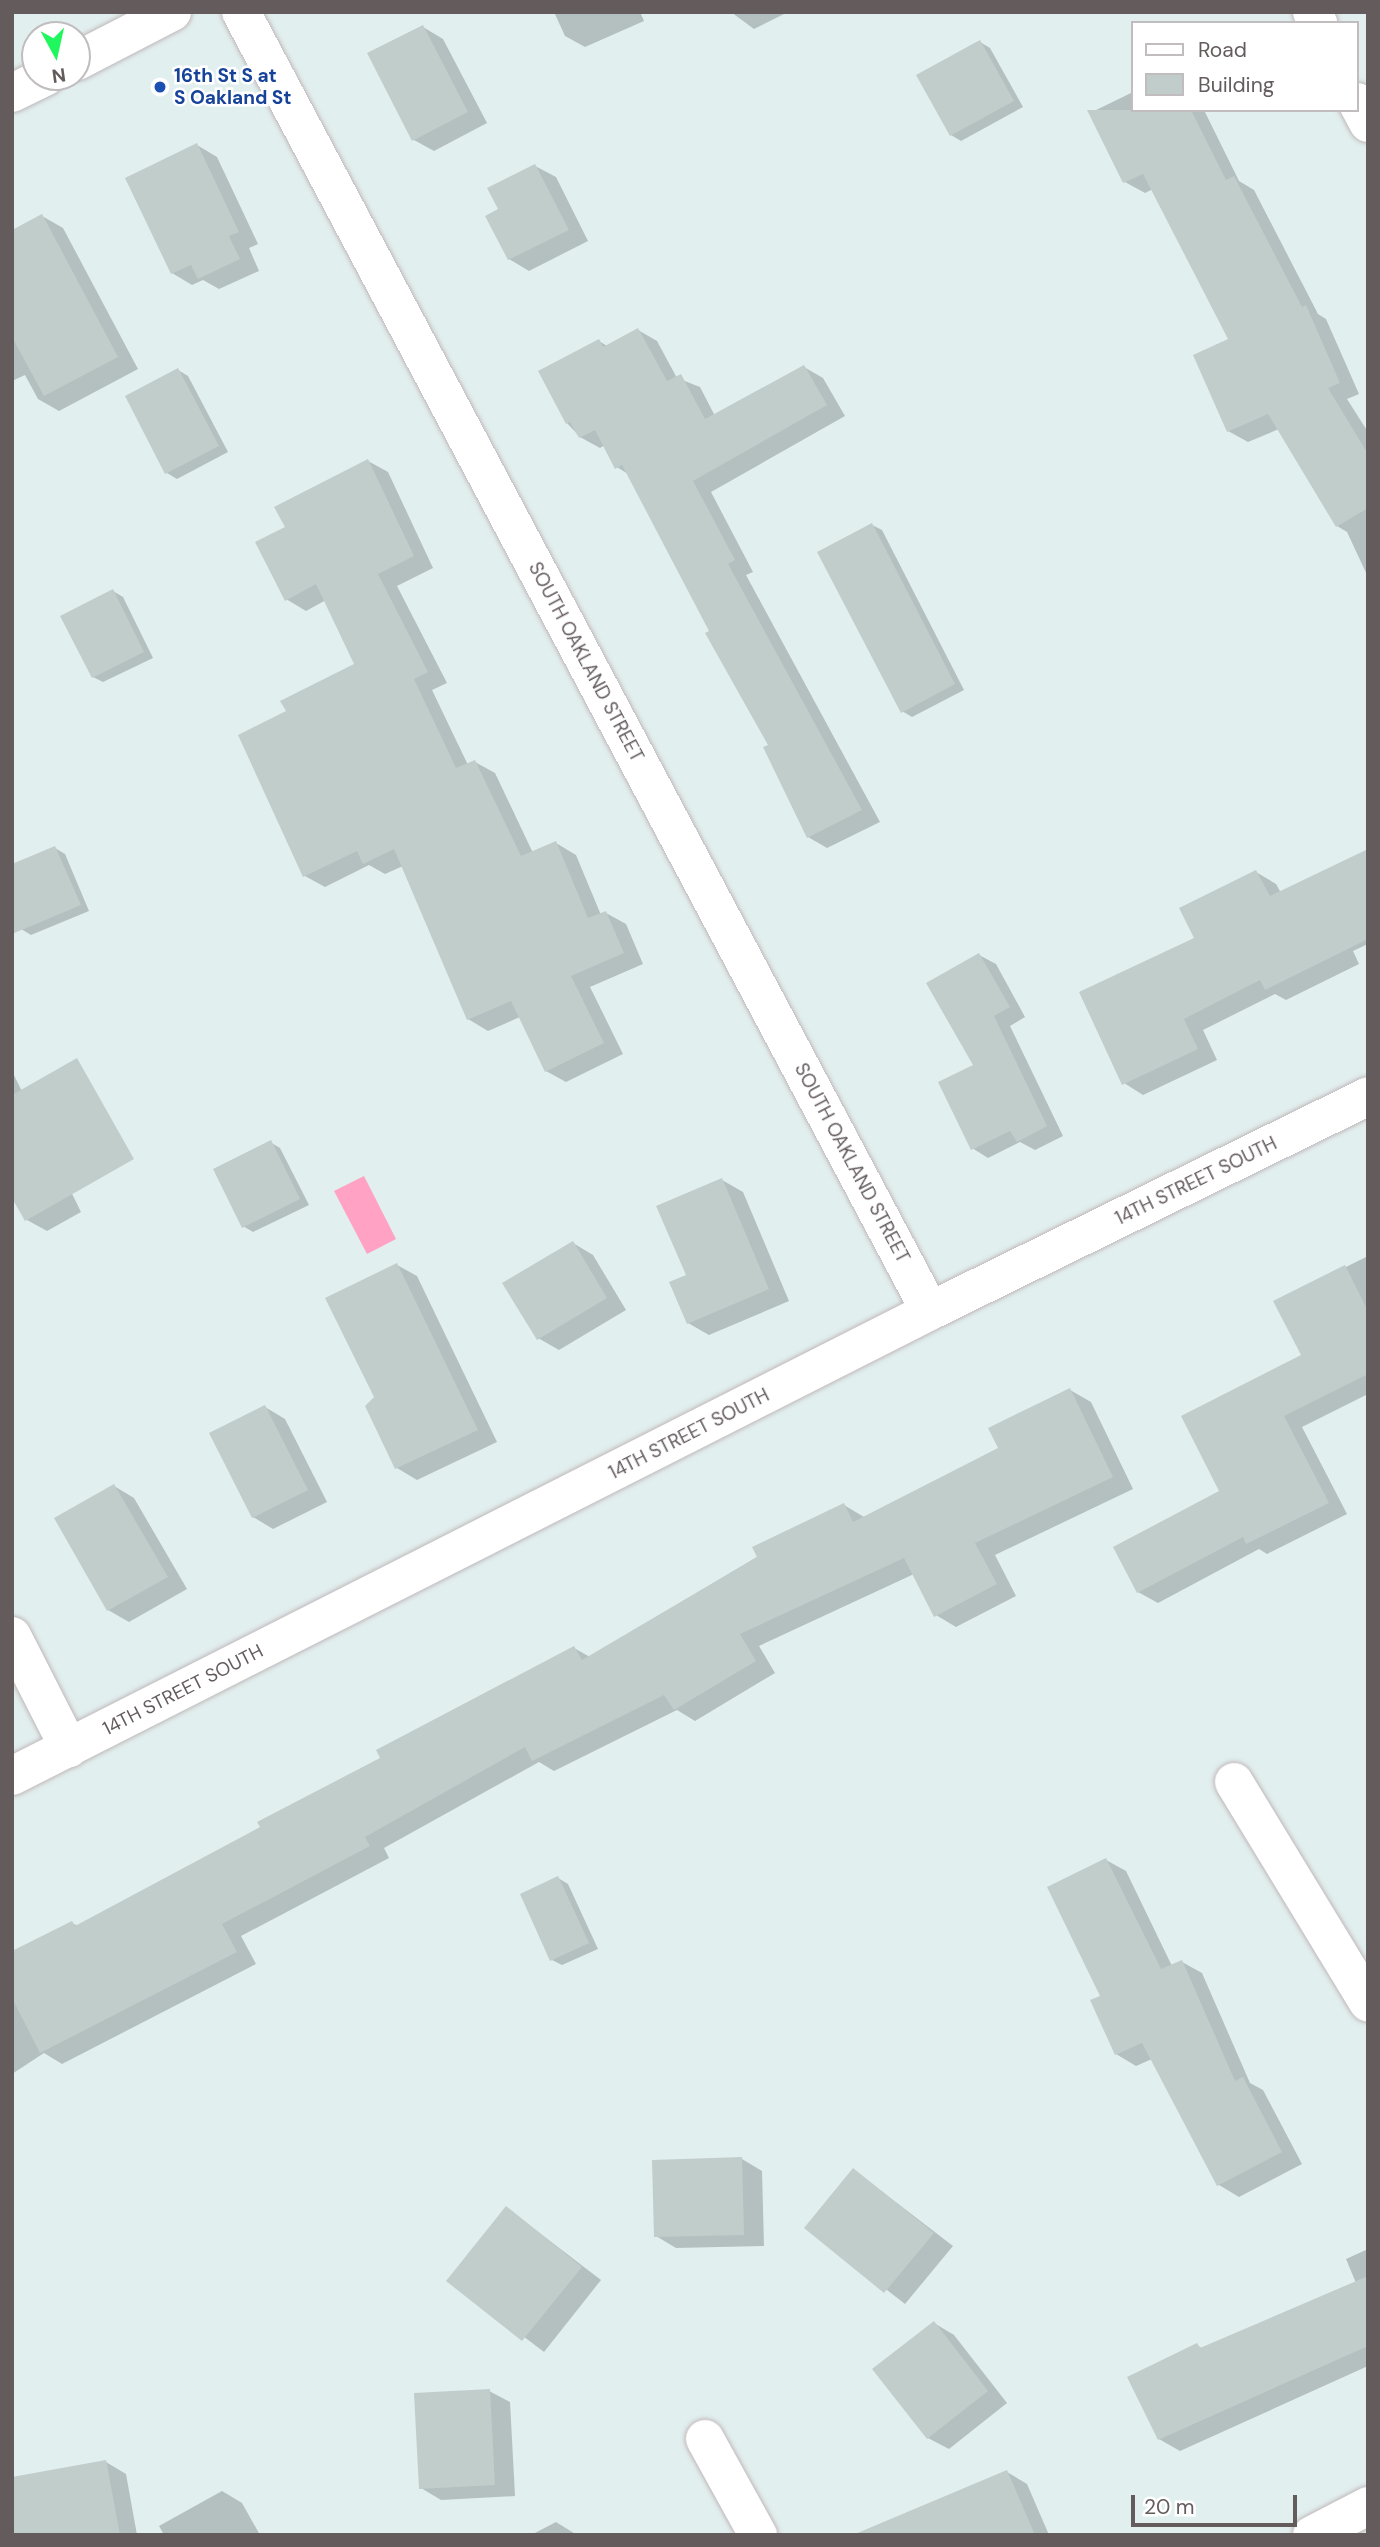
<!DOCTYPE html>
<style>
body{margin:0}
#map{position:relative;width:1380px;height:2547px;overflow:hidden;background:#e2efef;font-family:"DM Sans",sans-serif}
div>[style]{position:absolute}
.water>*{inset:0;background:#ffa2c3}
.shadow>*{inset:0;background:#0003}
.building>*{inset:0;background:#c1cdcb}
.roads{filter:drop-shadow(0 0 2px #c0b8b9) drop-shadow(0 0 2px #c0b8b9)}
.minor>*{height:38px;margin:-19px;padding:0 19px;transform-origin:19px;border-radius:19px;background:#fff}
.tertiary>*{height:38px;margin:-19px;padding:0 19px;transform-origin:19px;border-radius:19px;background:#fff}
.dots>*{width:19px;height:19px;translate:-50% -50%;box-sizing:border-box;border:4px solid #fff;border-radius:50%}
span{translate:-50% -50%;white-space:nowrap;text-align:center;line-height:1.15;-webkit-text-stroke:5px #fff;paint-order:stroke}
.transit-label{font-size:19px;color:#164399;font-weight:700}
.left{translate:0 -50%;text-align:left}
.street-label{font-size:19px;color:#645b5d}
.frame{position:absolute;inset:0;border:14px solid #645b5d;pointer-events:none}
.legend{position:absolute;left:1131px;top:21px;width:228px;height:91px;box-sizing:border-box;background:#fff;border:2px solid #c1bdbe;margin:0;padding:9px 12px;list-style:none;font-size:21px;color:#645b5d}
.legend li{display:flex;align-items:center;gap:14px;height:35px}
.legend b{width:35px;border:2px solid #c1bdbe}
.north{position:absolute;left:21px;top:21px;width:70px;height:70px;box-sizing:border-box;background:#fff;border:2px solid #c1bdbe;border-radius:50%;rotate:172deg;font-size:19px;font-weight:700;line-height:28px;text-align:center;color:#645b5d}
.north::after{content:'';display:block;margin:auto;width:24px;height:32px;background:#20f75e;clip-path:polygon(50% 0,100% 100%,50% 72%,0 100%)}
.scale{position:absolute;left:1131px;top:2495px;width:166px;height:32px;box-sizing:border-box;border:4px solid #645b5d;border-top:0;padding-left:9px;font-size:21px;line-height:24px;white-space:nowrap;color:#645b5d;-webkit-text-stroke:5px #fff;paint-order:stroke}
</style>
<div id="map">
<div class="water">
<i style="clip-path:polygon(364px 1176px,396px 1239px,367px 1254px,334px 1191px)"></i>
</div>
<div class="shadow">
<i style="clip-path:polygon(554px 12px,640px 12px,644px 21px,585px 47px,565px 36px)"></i>
<i style="clip-path:polygon(731px 12px,788px 12px,754px 29px)"></i>
<i style="clip-path:polygon(423px 27px,443px 39px,487px 123px,434px 151px,414px 140px)"></i>
<i style="clip-path:polygon(980px 42px,990px 48px,1023px 107px,961px 141px,951px 135px)"></i>
<i style="clip-path:polygon(1133px 92px,1133px 110px,1204px 110px,1239px 181px,1254px 190px,1318px 314px,1326px 319px,1359px 394px,1347px 399px,1368px 432px,1368px 577px,1347px 532px,1337px 526px,1279px 429px,1248px 442px,1228px 431px,1231px 340px,1153px 189px,1145px 193px,1125px 182px,1090px 113px)"></i>
<i style="clip-path:polygon(197px 145px,217px 157px,258px 244px,249px 248px,259px 271px,219px 289px,203px 280px,192px 285px,172px 273px)"></i>
<i style="clip-path:polygon(535px 166px,556px 177px,588px 241px,529px 271px,509px 259px,500px 210px)"></i>
<i style="clip-path:polygon(42px 216px,63px 228px,138px 369px,59px 411px,38px 399px,25px 375px,12px 381px,12px 232px)"></i>
<i style="clip-path:polygon(638px 330px,657px 341px,677px 378px,700px 387px,715px 416px,804px 367px,823px 378px,845px 416px,711px 492px,753px 572px,746px 575px,880px 822px,827px 848px,808px 837px,770px 746px,628px 474px,617px 467px,605px 445px,600px 448px,580px 437px,567px 423px,599px 341px,607px 346px)"></i>
<i style="clip-path:polygon(178px 370px,188px 376px,228px 452px,177px 479px,167px 473px)"></i>
<i style="clip-path:polygon(368px 461px,388px 472px,433px 568px,397px 586px,447px 683px,432px 690px,468px 765px,475px 762px,495px 773px,533px 853px,556px 843px,576px 855px,601px 915px,606px 913px,626px 924px,643px 964px,590px 987px,623px 1054px,566px 1082px,546px 1071px,520px 1017px,488px 1031px,468px 1019px,403px 866px,385px 874px,369px 865px,325px 887px,305px 876px,288px 712px,356px 665px,326px 600px,306px 611px,286px 599px,287px 528px)"></i>
<i style="clip-path:polygon(872px 525px,882px 530px,964px 690px,912px 717px,902px 711px)"></i>
<i style="clip-path:polygon(113px 591px,123px 597px,153px 658px,103px 682px,93px 677px)"></i>
<i style="clip-path:polygon(55px 848px,65px 854px,89px 911px,31px 935px,21px 929px)"></i>
<i style="clip-path:polygon(1368px 852px,1368px 944px,1353px 951px,1359px 964px,1286px 1000px,1275px 994px,1203px 1030px,1217px 1060px,1143px 1095px,1124px 1083px,1196px 939px,1256px 872px,1276px 884px,1281px 893px)"></i>
<i style="clip-path:polygon(979px 955px,996px 964px,1025px 1017px,1010px 1026px,1063px 1136px,1035px 1150px,1020px 1142px,988px 1158px,972px 1148px)"></i>
<i style="clip-path:polygon(12px 1071px,81px 1212px,47px 1231px,27px 1220px,12px 1194px)"></i>
<i style="clip-path:polygon(270px 1142px,280px 1148px,309px 1205px,253px 1232px,243px 1226px)"></i>
<i style="clip-path:polygon(722px 1180px,743px 1192px,789px 1301px,709px 1335px,688px 1323px,688px 1276px)"></i>
<i style="clip-path:polygon(573px 1243px,593px 1255px,626px 1310px,559px 1350px,538px 1338px)"></i>
<i style="clip-path:polygon(1368px 1256px,1368px 1394px,1302px 1427px,1347px 1514px,1267px 1554px,1259px 1549px,1158px 1603px,1138px 1592px,1222px 1492px,1303px 1356px,1276px 1302px)"></i>
<i style="clip-path:polygon(397px 1265px,417px 1276px,497px 1442px,417px 1480px,397px 1468px)"></i>
<i style="clip-path:polygon(1070px 1390px,1091px 1402px,1133px 1489px,995px 1555px,1016px 1596px,956px 1627px,936px 1615px,914px 1574px,759px 1646px,775px 1673px,695px 1721px,677px 1710px,554px 1771px,539px 1762px,384px 1848px,389px 1858px,241px 1936px,256px 1964px,62px 2064px,44px 2053px,12px 2074px,12px 1953px,72px 1923px,78px 1926px,262px 1828px,574px 1648px,590px 1657px,844px 1505px,864px 1517px,1000px 1449px)"></i>
<i style="clip-path:polygon(265px 1407px,285px 1419px,327px 1502px,273px 1529px,253px 1517px)"></i>
<i style="clip-path:polygon(114px 1486px,134px 1498px,187px 1589px,129px 1622px,108px 1610px)"></i>
<i style="clip-path:polygon(1106px 1860px,1126px 1871px,1172px 1966px,1182px 1962px,1202px 1973px,1250px 2083px,1263px 2090px,1302px 2164px,1239px 2197px,1219px 2185px,1152px 2059px,1136px 2066px,1116px 2054px,1103px 1997px)"></i>
<i style="clip-path:polygon(558px 1878px,568px 1884px,598px 1949px,562px 1965px,552px 1960px)"></i>
<i style="clip-path:polygon(742px 2159px,762px 2171px,764px 2246px,676px 2248px,656px 2236px)"></i>
<i style="clip-path:polygon(854px 2170px,953px 2246px,905px 2304px,806px 2227px)"></i>
<i style="clip-path:polygon(507px 2208px,601px 2280px,544px 2352px,449px 2280px)"></i>
<i style="clip-path:polygon(1368px 2249px,1368px 2366px,1180px 2451px,1159px 2439px,1197px 2345px,1203px 2349px,1356px 2283px,1346px 2259px)"></i>
<i style="clip-path:polygon(934px 2323px,954px 2335px,1007px 2403px,949px 2449px,928px 2438px)"></i>
<i style="clip-path:polygon(489px 2391px,510px 2402px,515px 2496px,441px 2500px,421px 2488px)"></i>
<i style="clip-path:polygon(106px 2462px,126px 2474px,137px 2535px,12px 2535px)"></i>
<i style="clip-path:polygon(1007px 2472px,1027px 2484px,1049px 2535px,914px 2535px)"></i>
<i style="clip-path:polygon(222px 2491px,242px 2503px,260px 2535px,164px 2535px,159px 2526px)"></i>
<i style="clip-path:polygon(556px 2522px,577px 2535px,531px 2535px)"></i>
</div>
<div class="building">
<i style="clip-path:polygon(423px 25px,468px 112px,412px 141px,367px 53px)"></i>
<i style="clip-path:polygon(980px 40px,1014px 101px,950px 136px,916px 75px)"></i>
<i style="clip-path:polygon(1087px 110px,1191px 110px,1226px 180px,1234px 176px,1302px 307px,1306px 305px,1340px 383px,1328px 388px,1368px 454px,1368px 508px,1336px 527px,1268px 414px,1227px 432px,1193px 355px,1228px 339px,1143px 174px,1123px 183px)"></i>
<i style="clip-path:polygon(197px 143px,239px 232px,229px 236px,240px 259px,198px 279px,191px 265px,171px 274px,125px 178px)"></i>
<i style="clip-path:polygon(535px 164px,569px 230px,508px 260px,485px 216px,498px 209px,487px 188px)"></i>
<i style="clip-path:polygon(42px 214px,118px 357px,44px 396px,12px 337px,12px 230px)"></i>
<i style="clip-path:polygon(638px 328px,667px 381px,681px 374px,705px 419px,804px 365px,827px 405px,693px 481px,735px 560px,728px 564px,862px 810px,807px 838px,763px 747px,768px 745px,705px 633px,709px 631px,622px 465px,615px 469px,595px 430px,579px 438px,570px 422px,566px 424px,538px 371px,599px 339px,603px 347px)"></i>
<i style="clip-path:polygon(178px 368px,219px 446px,165px 474px,125px 396px)"></i>
<i style="clip-path:polygon(368px 459px,414px 556px,378px 574px,428px 672px,414px 679px,456px 768px,475px 760px,521px 856px,556px 841px,588px 918px,606px 911px,624px 953px,571px 976px,604px 1043px,545px 1072px,511px 1001px,467px 1020px,394px 849px,363px 864px,357px 851px,303px 877px,238px 735px,286px 711px,280px 701px,354px 664px,316px 584px,285px 601px,255px 542px,285px 527px,274px 507px)"></i>
<i style="clip-path:polygon(872px 523px,955px 684px,901px 713px,817px 552px)"></i>
<i style="clip-path:polygon(113px 589px,144px 652px,92px 678px,60px 616px)"></i>
<i style="clip-path:polygon(55px 846px,81px 905px,12px 934px,12px 864px)"></i>
<i style="clip-path:polygon(1368px 849px,1368px 939px,1265px 990px,1260px 980px,1184px 1019px,1198px 1049px,1122px 1085px,1079px 992px,1194px 938px,1179px 908px,1256px 870px,1270px 896px)"></i>
<i style="clip-path:polygon(979px 953px,1010px 1007px,994px 1016px,1047px 1126px,1017px 1142px,1010px 1131px,971px 1150px,938px 1082px,973px 1065px,926px 983px)"></i>
<i style="clip-path:polygon(77px 1058px,134px 1159px,25px 1221px,12px 1198px,12px 1095px)"></i>
<i style="clip-path:polygon(271px 1140px,300px 1199px,242px 1228px,213px 1169px)"></i>
<i style="clip-path:polygon(722px 1178px,769px 1289px,687px 1324px,669px 1282px,686px 1275px,656px 1206px)"></i>
<i style="clip-path:polygon(573px 1241px,607px 1298px,537px 1340px,502px 1283px)"></i>
<i style="clip-path:polygon(397px 1263px,478px 1430px,395px 1469px,365px 1406px,374px 1397px,325px 1298px)"></i>
<i style="clip-path:polygon(1345px 1265px,1368px 1311px,1368px 1374px,1284px 1416px,1329px 1503px,1246px 1544px,1243px 1537px,1137px 1593px,1113px 1547px,1219px 1491px,1181px 1416px,1301px 1355px,1273px 1301px)"></i>
<i style="clip-path:polygon(1070px 1388px,1113px 1477px,975px 1543px,997px 1584px,934px 1617px,904px 1558px,740px 1634px,756px 1661px,674px 1710px,664px 1695px,532px 1761px,525px 1747px,365px 1837px,370px 1846px,222px 1924px,237px 1952px,40px 2053px,12px 1998px,12px 1951px,72px 1921px,75px 1926px,260px 1827px,257px 1822px,380px 1758px,376px 1750px,574px 1646px,582px 1660px,757px 1557px,752px 1547px,844px 1503px,853px 1522px,998px 1448px,988px 1428px)"></i>
<i style="clip-path:polygon(265px 1405px,308px 1490px,252px 1518px,209px 1433px)"></i>
<i style="clip-path:polygon(114px 1484px,168px 1577px,107px 1611px,54px 1518px)"></i>
<i style="clip-path:polygon(1106px 1858px,1161px 1969px,1182px 1960px,1235px 2081px,1243px 2077px,1282px 2152px,1217px 2186px,1142px 2043px,1115px 2055px,1090px 2000px,1100px 1996px,1047px 1887px)"></i>
<i style="clip-path:polygon(558px 1876px,589px 1943px,550px 1961px,520px 1894px)"></i>
<i style="clip-path:polygon(742px 2157px,744px 2235px,654px 2237px,652px 2160px)"></i>
<i style="clip-path:polygon(853px 2168px,934px 2233px,884px 2293px,804px 2228px)"></i>
<i style="clip-path:polygon(506px 2206px,582px 2267px,522px 2341px,446px 2281px)"></i>
<i style="clip-path:polygon(1368px 2276px,1368px 2346px,1158px 2440px,1127px 2377px,1197px 2343px,1200px 2348px)"></i>
<i style="clip-path:polygon(934px 2321px,988px 2391px,927px 2439px,872px 2369px)"></i>
<i style="clip-path:polygon(490px 2389px,495px 2485px,419px 2489px,414px 2393px)"></i>
<i style="clip-path:polygon(106px 2460px,120px 2535px,12px 2535px,12px 2477px)"></i>
<i style="clip-path:polygon(1007px 2470px,1035px 2535px,855px 2535px,855px 2534px)"></i>
</div>
<div class="roads">
<div class="minor">
<i style="left:241px;top:12px;width:1470px;rotate:62.06deg"></i>
<i style="left:1312px;top:12px;width:13px;rotate:61deg"></i>
<i style="left:1357px;top:102px;width:24px;rotate:62deg"></i>
<i style="left:12px;top:1636px;width:126px;rotate:63deg"></i>
<i style="left:12px;top:1776px;width:1029px;rotate:-26.86deg"></i>
<i style="left:930px;top:1311px;width:488px;rotate:-26.1deg"></i>
<i style="left:1234px;top:1782px;width:258px;rotate:58.7deg"></i>
<i style="left:705px;top:2439px;width:110px;rotate:61.1deg"></i>
<i style="left:1312px;top:2535px;width:63px;rotate:-27.4deg"></i>
</div>
<div class="tertiary">
<i style="left:77px;top:61px;width:107px;rotate:-27.3deg"></i>
<i style="left:12px;top:93px;width:37px;rotate:-26deg"></i>
</div>
</div>
<div class="dots">
<i style="left:160px;top:87px;background:#1a4fb4"></i>
</div>
<div class="transit-label">
<span class="left" style="left:174px;top:87px">16th St S at<br>S Oakland St</span>
</div>
<div class="street-label">
<span style="left:586px;top:662px;rotate:62deg">SOUTH OAKLAND STREET</span>
<span style="left:852px;top:1163px;rotate:62deg">SOUTH OAKLAND STREET</span>
<span style="left:1196px;top:1181px;rotate:-26deg">14TH STREET SOUTH</span>
<span style="left:689px;top:1434px;rotate:-27deg">14TH STREET SOUTH</span>
<span style="left:183px;top:1690px;rotate:-27deg">14TH STREET SOUTH</span>
</div>
<div class="frame"></div>
<ul class="legend">
<li><b style="height:9px;background:#fff"></b>Road</li>
<li><b style="height:19px;background:#c1cdcb"></b>Building</li>
</ul>
<div class="north">N</div>
<div class="scale">20 m</div>
</div>
